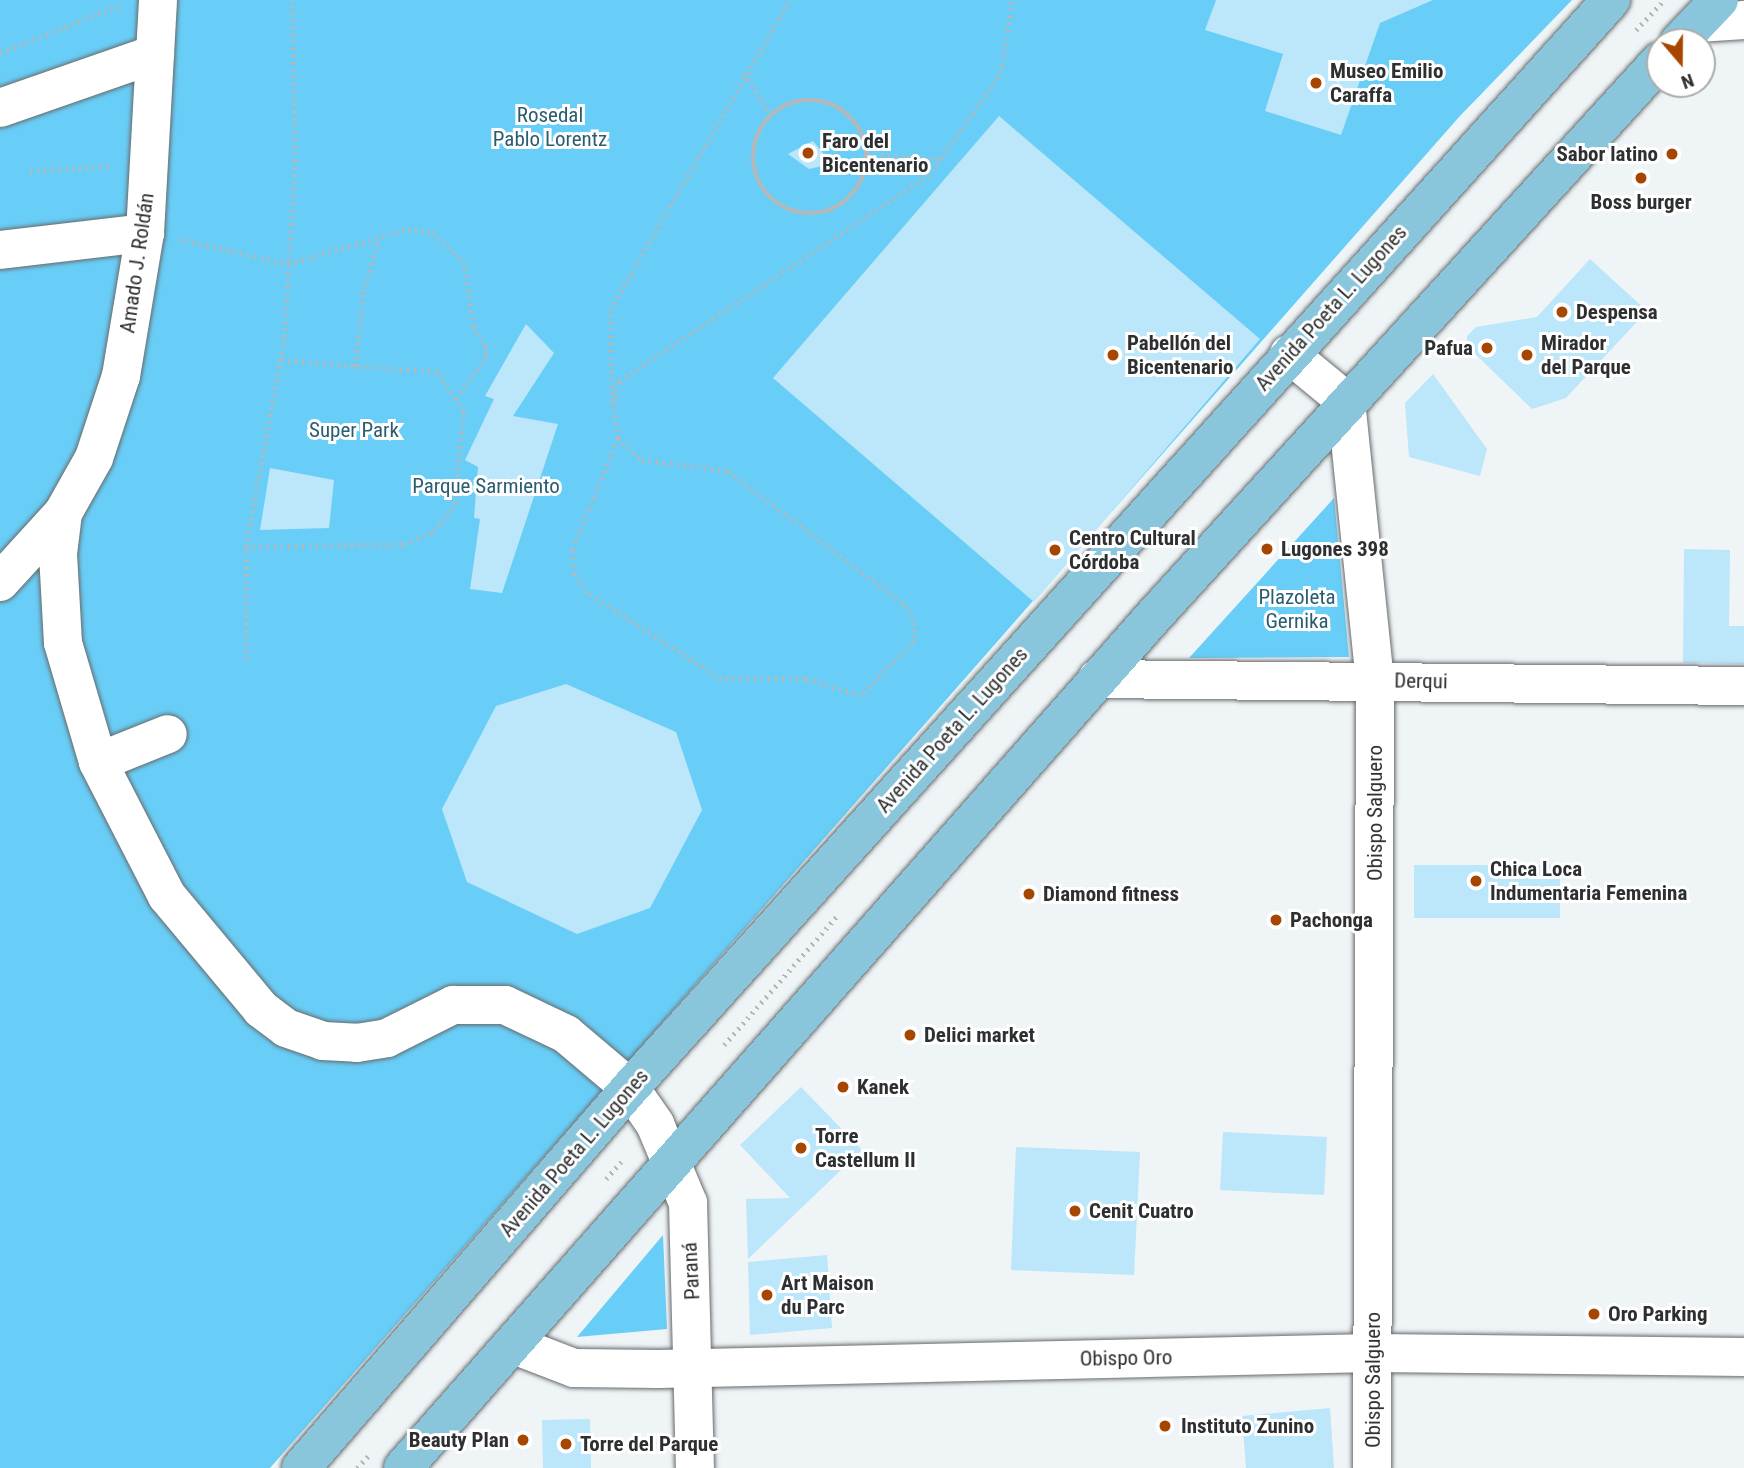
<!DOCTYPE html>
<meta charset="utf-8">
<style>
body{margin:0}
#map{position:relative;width:1744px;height:1468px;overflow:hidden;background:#eff4f6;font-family:"Roboto Condensed",sans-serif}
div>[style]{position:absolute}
.green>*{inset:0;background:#69cef7}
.building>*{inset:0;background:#bce6f9}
.path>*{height:4.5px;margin-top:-2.25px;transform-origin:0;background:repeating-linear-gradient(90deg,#b4b8b9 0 2px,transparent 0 7px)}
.path>.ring{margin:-2.25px;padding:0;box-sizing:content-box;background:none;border:4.5px solid #b4b8b9;border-radius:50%}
.roads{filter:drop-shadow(0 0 2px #676b6d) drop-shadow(0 0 2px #676b6d)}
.minor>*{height:38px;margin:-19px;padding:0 19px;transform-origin:19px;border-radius:19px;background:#fff}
.major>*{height:38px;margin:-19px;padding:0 19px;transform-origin:19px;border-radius:19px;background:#89c5db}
.dots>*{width:19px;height:19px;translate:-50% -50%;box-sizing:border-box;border:4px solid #fff;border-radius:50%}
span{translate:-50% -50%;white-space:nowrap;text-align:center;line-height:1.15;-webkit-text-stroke:6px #fff;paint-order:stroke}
.poi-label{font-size:21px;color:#2e2f30;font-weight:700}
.left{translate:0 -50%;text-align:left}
.right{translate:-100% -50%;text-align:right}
.park-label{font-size:21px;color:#2a5d71}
.street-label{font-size:21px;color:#2e2f30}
.north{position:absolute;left:1646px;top:28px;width:70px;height:70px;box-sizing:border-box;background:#fff;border:2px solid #abacac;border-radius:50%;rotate:160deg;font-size:19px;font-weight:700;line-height:28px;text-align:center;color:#2e2f30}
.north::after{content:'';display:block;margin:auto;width:24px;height:32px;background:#a74600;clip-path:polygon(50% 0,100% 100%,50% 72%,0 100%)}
</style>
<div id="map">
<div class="green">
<i style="clip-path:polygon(0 0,1572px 0,1459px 117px,270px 1468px,0 1468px)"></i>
<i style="clip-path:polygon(1334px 498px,1349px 657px,1189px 658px)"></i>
<i style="clip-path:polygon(663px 1235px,667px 1329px,577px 1337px)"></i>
</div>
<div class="building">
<i style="clip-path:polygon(1216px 0,1433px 0,1380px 23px,1341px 135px,1265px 111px,1283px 54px,1205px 30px)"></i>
<i style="clip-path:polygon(999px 116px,1260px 339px,1034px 602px,773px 378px)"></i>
<i style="clip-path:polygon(813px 141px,832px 164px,809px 169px,788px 154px)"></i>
<i style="clip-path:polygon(1590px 259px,1647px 311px,1566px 398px,1532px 409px,1467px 346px,1467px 336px,1476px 327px,1537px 317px)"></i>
<i style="clip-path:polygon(526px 324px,554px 353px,513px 416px,558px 424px,502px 593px,470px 589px,480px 519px,474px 518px,478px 467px,465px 460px,494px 399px,485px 396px)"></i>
<i style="clip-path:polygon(1433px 374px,1487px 449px,1480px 476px,1409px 457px,1405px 403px)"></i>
<i style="clip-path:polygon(270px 468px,334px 480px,329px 528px,260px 530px)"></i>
<i style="clip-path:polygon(1684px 549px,1730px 550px,1729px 626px,1744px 626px,1744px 664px,1683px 663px)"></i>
<i style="clip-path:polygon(566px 684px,676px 732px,702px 810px,650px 908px,577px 934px,467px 882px,442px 809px,496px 706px)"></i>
<i style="clip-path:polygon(1414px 865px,1560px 865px,1560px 918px,1414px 918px)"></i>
<i style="clip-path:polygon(801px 1087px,862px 1150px,748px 1259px,746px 1199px,790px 1198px,740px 1145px)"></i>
<i style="clip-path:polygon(1223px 1132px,1327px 1137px,1324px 1195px,1220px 1190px)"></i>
<i style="clip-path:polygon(1016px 1147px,1140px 1152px,1134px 1275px,1011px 1270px)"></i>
<i style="clip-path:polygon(827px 1255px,832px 1328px,750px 1335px,748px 1262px)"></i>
<i style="clip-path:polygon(1330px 1408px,1334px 1468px,1246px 1468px,1242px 1416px)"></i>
<i style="clip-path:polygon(590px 1419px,591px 1468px,543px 1468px,542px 1420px)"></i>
</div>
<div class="path">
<i style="left:1636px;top:30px;width:41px;rotate:-47deg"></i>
<i style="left:0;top:53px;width:132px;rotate:-21.7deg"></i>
<i style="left:745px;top:73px;width:52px;rotate:58.5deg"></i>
<i class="ring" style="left:753px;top:100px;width:109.5px;height:109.5px"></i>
<i style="left:867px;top:154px;width:75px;rotate:3.8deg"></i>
<i style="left:30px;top:171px;width:83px;rotate:-3.4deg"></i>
<i style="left:179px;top:239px;width:112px;rotate:12.9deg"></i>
<i style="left:288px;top:264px;width:125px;rotate:-16.3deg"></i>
<i style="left:408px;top:229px;width:25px;rotate:9deg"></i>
<i style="left:433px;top:233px;width:42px;rotate:43.1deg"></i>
<i style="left:464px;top:262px;width:66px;rotate:81.3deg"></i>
<i style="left:474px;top:327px;width:23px;rotate:59deg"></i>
<i style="left:486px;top:347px;width:10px;rotate:90deg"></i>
<i style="left:486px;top:357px;width:50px;rotate:125.3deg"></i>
<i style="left:355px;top:366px;width:74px;rotate:-83.8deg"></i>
<i style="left:363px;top:292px;width:55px;rotate:-73.2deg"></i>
<i style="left:612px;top:401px;width:91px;rotate:-91.3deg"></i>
<i style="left:610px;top:310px;width:358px;rotate:-59.9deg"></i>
<i style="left:618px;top:438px;width:33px;rotate:43deg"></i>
<i style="left:642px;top:460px;width:87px;rotate:7.3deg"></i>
<i style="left:728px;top:471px;width:222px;rotate:37.1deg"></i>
<i style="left:905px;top:605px;width:21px;rotate:61deg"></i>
<i style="left:915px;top:623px;width:18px;rotate:93deg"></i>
<i style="left:914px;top:641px;width:76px;rotate:133.9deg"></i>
<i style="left:861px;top:696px;width:59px;rotate:-163.1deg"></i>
<i style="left:805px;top:679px;width:84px;rotate:180deg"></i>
<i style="left:721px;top:679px;width:159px;rotate:-147.3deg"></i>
<i style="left:587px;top:593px;width:23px;rotate:-124deg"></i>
<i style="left:574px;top:574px;width:24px;rotate:-95deg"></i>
<i style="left:572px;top:550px;width:121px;rotate:-67.7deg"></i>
<i style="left:618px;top:438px;width:34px;rotate:-98deg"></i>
<i style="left:613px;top:404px;width:24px;rotate:-75deg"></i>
<i style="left:619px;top:381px;width:371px;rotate:-33.6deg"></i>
<i style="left:928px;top:176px;width:126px;rotate:-54.7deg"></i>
<i style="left:1001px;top:73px;width:74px;rotate:-81.4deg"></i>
<i style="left:246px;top:547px;width:158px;rotate:-1.1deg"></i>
<i style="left:404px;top:544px;width:32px;rotate:-22deg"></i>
<i style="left:434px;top:532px;width:35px;rotate:-53deg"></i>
<i style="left:455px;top:504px;width:93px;rotate:-85.1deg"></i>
<i style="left:463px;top:411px;width:47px;rotate:-123.7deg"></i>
<i style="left:437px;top:372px;width:157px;rotate:-176deg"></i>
<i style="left:246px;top:660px;width:113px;rotate:-90deg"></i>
<i style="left:246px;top:547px;width:213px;rotate:-79.7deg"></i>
<i style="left:284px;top:337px;width:175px;rotate:-86.4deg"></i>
<i style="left:295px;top:162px;width:162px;rotate:-91.1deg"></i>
<i style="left:724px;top:1045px;width:173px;rotate:-48.8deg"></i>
<i style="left:606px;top:1179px;width:23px;rotate:-49deg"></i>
<i style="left:357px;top:1468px;width:19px;rotate:-47deg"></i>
</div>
<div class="roads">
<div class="minor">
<i style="left:1698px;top:23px;width:46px;rotate:-3.7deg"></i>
<i style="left:0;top:108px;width:164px;rotate:-19.2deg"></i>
<i style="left:0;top:250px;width:146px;rotate:-6.7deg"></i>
<i style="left:1289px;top:354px;width:74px;rotate:39.5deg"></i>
<i style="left:1346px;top:401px;width:281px;rotate:84.1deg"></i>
<i style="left:1375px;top:680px;width:788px;rotate:90.22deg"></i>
<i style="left:63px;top:513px;width:41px;rotate:97deg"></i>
<i style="left:58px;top:554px;width:89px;rotate:86.8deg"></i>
<i style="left:63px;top:643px;width:124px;rotate:73.6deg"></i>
<i style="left:98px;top:762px;width:151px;rotate:62.8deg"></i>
<i style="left:167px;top:896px;width:147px;rotate:50.2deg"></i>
<i style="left:261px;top:1009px;width:31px;rotate:37deg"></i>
<i style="left:286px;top:1028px;width:39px;rotate:19deg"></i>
<i style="left:323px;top:1041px;width:34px;rotate:3deg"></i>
<i style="left:357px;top:1043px;width:30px;rotate:-9deg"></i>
<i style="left:387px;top:1038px;width:74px;rotate:-26.6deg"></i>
<i style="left:453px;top:1005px;width:52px"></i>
<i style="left:505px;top:1005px;width:68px;rotate:25.4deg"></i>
<i style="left:566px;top:1034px;width:84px;rotate:40.2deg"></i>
<i style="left:630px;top:1088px;width:44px;rotate:55.2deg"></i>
<i style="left:655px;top:1124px;width:86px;rotate:67.3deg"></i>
<i style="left:688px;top:1203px;width:265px;rotate:88.5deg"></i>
<i style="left:0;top:582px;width:93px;rotate:-47.6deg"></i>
<i style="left:63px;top:513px;width:63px;rotate:-60.6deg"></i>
<i style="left:94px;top:458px;width:86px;rotate:-71.8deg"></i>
<i style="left:121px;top:376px;width:145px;rotate:-80.5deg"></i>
<i style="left:145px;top:233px;width:233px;rotate:-86.8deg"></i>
<i style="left:1097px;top:679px;width:647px;rotate:0.62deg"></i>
<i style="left:98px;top:762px;width:75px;rotate:-21.8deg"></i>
<i style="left:514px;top:1345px;width:64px;rotate:21deg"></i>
<i style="left:574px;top:1368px;width:84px;rotate:0.7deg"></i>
<i style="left:658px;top:1369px;width:715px;rotate:-1.28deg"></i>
<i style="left:1373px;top:1353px;width:371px;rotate:0.6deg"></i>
</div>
<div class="major">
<i style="left:1679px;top:42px;width:58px;rotate:-46.4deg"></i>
<i style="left:301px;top:1468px;width:503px;rotate:-49.11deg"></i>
<i style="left:630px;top:1088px;width:1465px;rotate:-47.96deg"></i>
<i style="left:403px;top:1468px;width:1134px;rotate:-48.61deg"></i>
<i style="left:1153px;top:617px;width:752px;rotate:-47.64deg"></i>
</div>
</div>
<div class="dots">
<i style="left:1316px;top:83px;background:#a74600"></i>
<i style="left:808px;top:153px;background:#a74600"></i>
<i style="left:1672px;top:154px;background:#a74600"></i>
<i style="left:1641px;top:178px;background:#a74600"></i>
<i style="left:1562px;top:312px;background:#a74600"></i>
<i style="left:1487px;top:348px;background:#a74600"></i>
<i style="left:1113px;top:355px;background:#a74600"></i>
<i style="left:1527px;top:355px;background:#a74600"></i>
<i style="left:1267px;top:549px;background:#a74600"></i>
<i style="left:1055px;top:550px;background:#a74600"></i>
<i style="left:1476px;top:881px;background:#a74600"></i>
<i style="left:1029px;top:894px;background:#a74600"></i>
<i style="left:1276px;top:920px;background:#a74600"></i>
<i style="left:910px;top:1035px;background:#a74600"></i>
<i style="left:843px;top:1087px;background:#a74600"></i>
<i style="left:801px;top:1148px;background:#a74600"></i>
<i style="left:1075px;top:1211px;background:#a74600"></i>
<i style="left:767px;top:1295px;background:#a74600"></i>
<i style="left:1594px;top:1314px;background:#a74600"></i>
<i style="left:1165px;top:1426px;background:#a74600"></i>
<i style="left:523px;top:1440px;background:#a74600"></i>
<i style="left:566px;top:1444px;background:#a74600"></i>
</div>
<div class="poi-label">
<span class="left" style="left:1330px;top:83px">Museo Emilio<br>Caraffa</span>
<span class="left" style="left:822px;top:153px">Faro del<br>Bicentenario</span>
<span class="right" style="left:1658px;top:154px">Sabor latino</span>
<span style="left:1641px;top:202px">Boss burger</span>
<span class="left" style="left:1576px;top:312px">Despensa</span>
<span class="left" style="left:1127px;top:355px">Pabellón del<br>Bicentenario</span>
<span class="left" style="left:1541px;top:355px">Mirador<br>del Parque</span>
<span class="right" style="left:1473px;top:348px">Pafua</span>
<span class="left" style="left:1069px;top:550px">Centro Cultural<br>Córdoba</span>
<span class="left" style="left:1281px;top:549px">Lugones 398</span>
<span class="left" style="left:1490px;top:881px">Chica Loca<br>Indumentaria Femenina</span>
<span class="left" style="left:1043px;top:894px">Diamond fitness</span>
<span class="left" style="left:1290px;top:920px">Pachonga</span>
<span class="left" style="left:924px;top:1035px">Delici market</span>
<span class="left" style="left:857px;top:1087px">Kanek</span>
<span class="left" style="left:815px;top:1148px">Torre<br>Castellum II</span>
<span class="left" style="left:1089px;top:1211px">Cenit Cuatro</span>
<span class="left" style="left:781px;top:1295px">Art Maison<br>du Parc</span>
<span class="left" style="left:1608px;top:1314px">Oro Parking</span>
<span class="left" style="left:1181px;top:1426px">Instituto Zunino</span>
<span class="right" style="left:509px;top:1440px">Beauty Plan</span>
<span class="left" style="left:580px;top:1444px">Torre del Parque</span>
</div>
<div class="park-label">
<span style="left:550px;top:127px">Rosedal<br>Pablo Lorentz</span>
<span style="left:354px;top:430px">Super Park</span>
<span style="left:486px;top:486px">Parque Sarmiento</span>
<span style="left:1297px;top:609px">Plazoleta<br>Gernika</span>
</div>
<div class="street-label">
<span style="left:137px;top:263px;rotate:-82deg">Amado J. Roldán</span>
<span style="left:1331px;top:308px;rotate:-48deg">Avenida Poeta L. Lugones</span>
<span style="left:1421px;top:681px;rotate:1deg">Derqui</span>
<span style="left:952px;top:730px;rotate:-48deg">Avenida Poeta L. Lugones</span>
<span style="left:1375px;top:813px;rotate:-90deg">Obispo Salguero</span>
<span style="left:574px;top:1153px;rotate:-49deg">Avenida Poeta L. Lugones</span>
<span style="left:691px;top:1271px;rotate:-93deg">Paraná</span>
<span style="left:1126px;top:1358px;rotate:-1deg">Obispo Oro</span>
<span style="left:1373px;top:1380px;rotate:-90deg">Obispo Salguero</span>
</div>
<div class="north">N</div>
</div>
